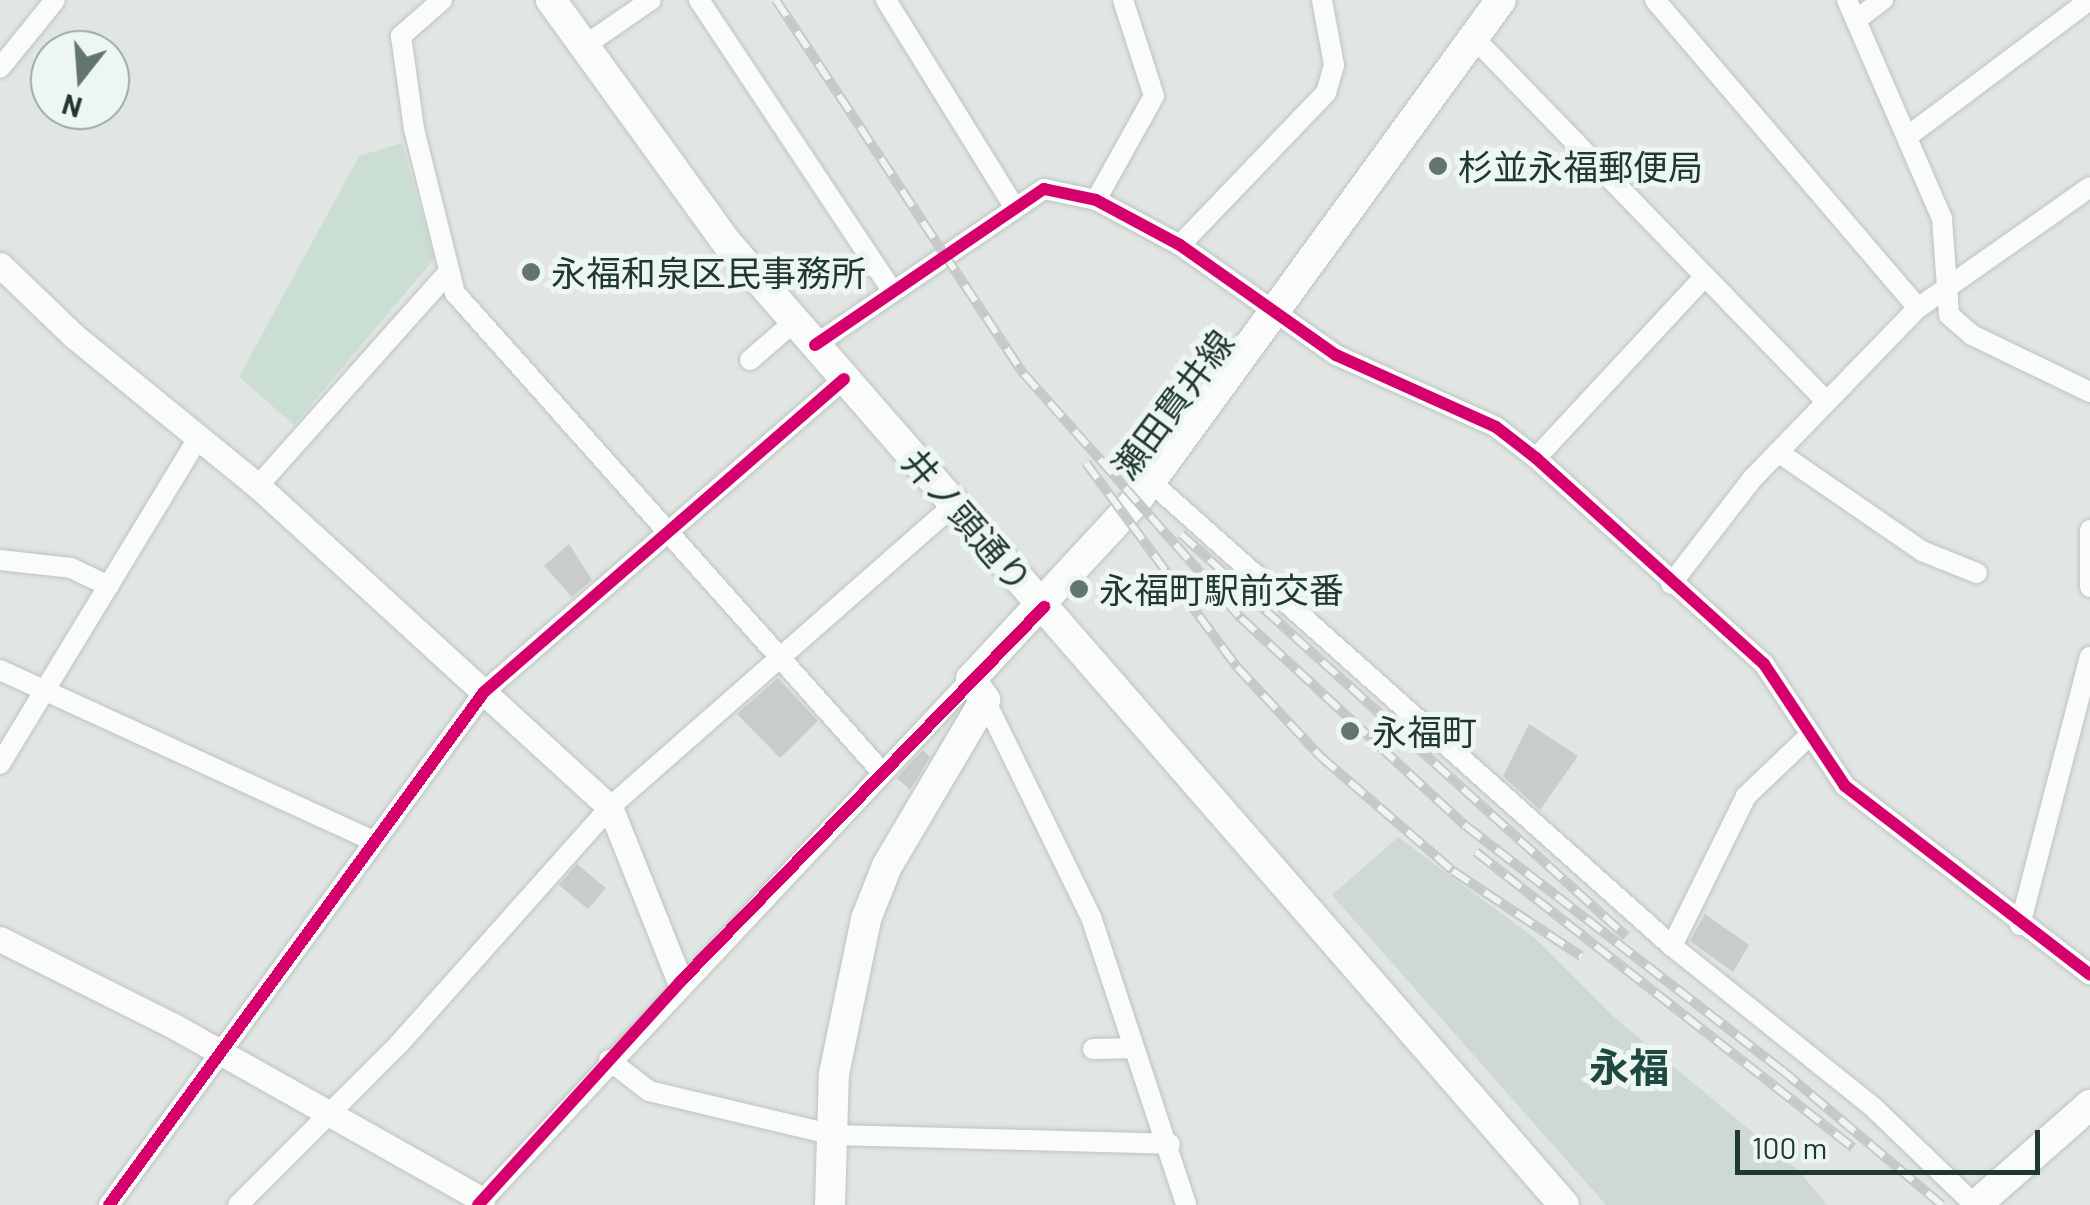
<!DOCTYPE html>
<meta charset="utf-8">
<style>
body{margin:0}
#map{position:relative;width:2090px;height:1205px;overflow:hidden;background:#e1e6e4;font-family:Barlow,"Noto Sans JP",sans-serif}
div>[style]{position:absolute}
.built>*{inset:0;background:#ced8d4}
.green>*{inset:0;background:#cadfd1}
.building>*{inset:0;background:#c8cdcb}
.roads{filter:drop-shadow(0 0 2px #bec3c1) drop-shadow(0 0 2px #bec3c1)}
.minor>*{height:20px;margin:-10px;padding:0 10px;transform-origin:10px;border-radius:10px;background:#fafbfb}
.tertiary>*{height:25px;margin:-12.5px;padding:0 12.5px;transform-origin:12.5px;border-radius:12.5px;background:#fafbfb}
.secondary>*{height:30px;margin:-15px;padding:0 15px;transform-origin:15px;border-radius:15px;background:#fafbfb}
.rail>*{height:10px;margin-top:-5px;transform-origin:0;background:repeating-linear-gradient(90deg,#eef6f2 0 19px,#c5c9c8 0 38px);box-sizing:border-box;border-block:2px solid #c5c9c8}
.cycleway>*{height:12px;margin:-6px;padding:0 6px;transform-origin:6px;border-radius:6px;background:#d6006c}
.dots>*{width:28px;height:28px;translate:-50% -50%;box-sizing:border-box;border:5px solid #eef6f2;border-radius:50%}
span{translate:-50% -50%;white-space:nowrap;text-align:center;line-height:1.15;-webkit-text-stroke:10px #eef6f2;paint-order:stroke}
.poi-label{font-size:35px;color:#203833}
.left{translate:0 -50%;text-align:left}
.street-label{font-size:35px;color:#203833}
.quarter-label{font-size:40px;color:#1d4941;font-weight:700}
.north{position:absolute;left:30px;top:30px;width:100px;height:100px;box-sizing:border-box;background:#eef6f2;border:2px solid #9caaa6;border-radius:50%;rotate:197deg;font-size:28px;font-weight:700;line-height:40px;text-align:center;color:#203833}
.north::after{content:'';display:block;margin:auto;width:35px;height:45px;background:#647571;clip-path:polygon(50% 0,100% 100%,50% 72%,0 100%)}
.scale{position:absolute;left:1735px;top:1130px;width:305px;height:45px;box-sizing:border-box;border:5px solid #203833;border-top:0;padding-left:12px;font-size:30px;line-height:35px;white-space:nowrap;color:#203833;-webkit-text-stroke:8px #eef6f2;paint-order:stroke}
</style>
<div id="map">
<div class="built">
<i style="clip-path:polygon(1398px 837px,1536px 939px,1614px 1017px,1799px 1171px,1827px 1205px,1606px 1205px,1332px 895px)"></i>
</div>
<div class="green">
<i style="clip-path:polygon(402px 143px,434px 259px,294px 425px,239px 377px,359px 156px)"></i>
</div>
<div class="building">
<i style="clip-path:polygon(569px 544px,592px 580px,572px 597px,544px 566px)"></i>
<i style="clip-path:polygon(778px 678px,818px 721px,780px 758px,737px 714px)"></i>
<i style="clip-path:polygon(1529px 724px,1578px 756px,1540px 810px,1503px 776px)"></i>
<i style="clip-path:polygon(923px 750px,930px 757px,910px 790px,897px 778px)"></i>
<i style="clip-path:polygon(577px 864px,606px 888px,588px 909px,559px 885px)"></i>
<i style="clip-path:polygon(1705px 914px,1749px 945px,1733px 972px,1690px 941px)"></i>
</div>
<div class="roads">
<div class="minor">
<i style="left:442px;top:0;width:55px;rotate:138.7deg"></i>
<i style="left:401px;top:36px;width:94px;rotate:82deg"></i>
<i style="left:414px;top:129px;width:169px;rotate:76deg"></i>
<i style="left:455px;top:293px;width:640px;rotate:48.29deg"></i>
<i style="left:699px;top:0;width:347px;rotate:56.4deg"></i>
<i style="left:886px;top:0;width:245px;rotate:58.2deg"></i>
<i style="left:1655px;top:0;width:405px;rotate:49.5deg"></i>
<i style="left:1847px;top:0;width:239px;rotate:66.5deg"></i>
<i style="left:1942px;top:219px;width:96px;rotate:85.8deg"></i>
<i style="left:1949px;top:315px;width:30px;rotate:41deg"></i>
<i style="left:1972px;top:335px;width:131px;rotate:25.8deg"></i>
<i style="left:1856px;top:20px;width:34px;rotate:-37deg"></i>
<i style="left:1476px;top:40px;width:500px;rotate:45.9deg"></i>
<i style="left:584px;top:46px;width:81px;rotate:-34.5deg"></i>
<i style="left:0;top:68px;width:87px;rotate:-51deg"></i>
<i style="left:1908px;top:136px;width:227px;rotate:-36.8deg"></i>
<i style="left:1096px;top:200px;width:119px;rotate:-60.9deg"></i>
<i style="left:1154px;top:96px;width:101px;rotate:-107.9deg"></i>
<i style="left:1180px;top:245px;width:211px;rotate:-46.2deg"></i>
<i style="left:1326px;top:93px;width:29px;rotate:-74deg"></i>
<i style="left:1334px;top:65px;width:66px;rotate:-100.5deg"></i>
<i style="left:815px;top:345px;width:277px;rotate:-34.3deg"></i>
<i style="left:1044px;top:189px;width:53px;rotate:11.9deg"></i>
<i style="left:1096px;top:200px;width:95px;rotate:28.2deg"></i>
<i style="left:1180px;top:245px;width:191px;rotate:35.2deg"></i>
<i style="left:1336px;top:355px;width:175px;rotate:24.2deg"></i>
<i style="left:1496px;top:427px;width:51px;rotate:37.8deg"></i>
<i style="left:1536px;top:458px;width:307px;rotate:42.1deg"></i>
<i style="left:1764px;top:664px;width:146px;rotate:56.4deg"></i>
<i style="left:1845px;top:786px;width:309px;rotate:37.6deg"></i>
<i style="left:750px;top:360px;width:60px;rotate:-40.9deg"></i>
<i style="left:1778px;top:452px;width:175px;rotate:34.5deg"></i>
<i style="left:1922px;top:551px;width:59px;rotate:21.8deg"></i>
<i style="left:1536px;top:458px;width:248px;rotate:-47.1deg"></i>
<i style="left:1151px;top:482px;width:698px;rotate:41.69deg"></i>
<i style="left:1672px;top:946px;width:258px;rotate:38.7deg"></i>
<i style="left:1873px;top:1107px;width:141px;rotate:43.9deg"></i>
<i style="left:258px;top:486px;width:283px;rotate:-48.3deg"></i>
<i style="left:2090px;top:530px;width:57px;rotate:90deg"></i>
<i style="left:0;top:560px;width:71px;rotate:6.4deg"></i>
<i style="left:71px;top:568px;width:42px;rotate:25.3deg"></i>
<i style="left:1671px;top:584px;width:134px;rotate:-52.3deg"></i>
<i style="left:1753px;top:478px;width:237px;rotate:-45.9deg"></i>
<i style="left:1918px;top:308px;width:210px;rotate:-35.1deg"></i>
<i style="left:0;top:670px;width:411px;rotate:24.6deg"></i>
<i style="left:985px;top:700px;width:242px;rotate:64deg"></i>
<i style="left:1091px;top:917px;width:303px;rotate:71.7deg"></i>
<i style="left:0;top:764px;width:381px;rotate:-58.7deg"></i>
<i style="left:2020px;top:925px;width:277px;rotate:-75.4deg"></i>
<i style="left:1672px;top:946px;width:167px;rotate:-63.7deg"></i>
<i style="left:1746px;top:796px;width:87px;rotate:-43.6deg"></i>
<i style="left:1093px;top:1049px;width:39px;rotate:-1deg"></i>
<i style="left:609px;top:1060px;width:51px;rotate:37.8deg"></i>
<i style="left:649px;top:1091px;width:190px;rotate:13.4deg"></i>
<i style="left:834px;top:1135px;width:336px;rotate:1.5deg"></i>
<i style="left:109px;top:1205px;width:635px;rotate:-53.83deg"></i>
<i style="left:484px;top:692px;width:477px;rotate:-41deg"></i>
<i style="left:238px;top:1205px;width:228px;rotate:-45deg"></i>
<i style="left:399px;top:1044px;width:317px;rotate:-48.3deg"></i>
<i style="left:610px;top:807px;width:458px;rotate:-41.3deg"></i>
<i style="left:478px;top:1205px;width:721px;rotate:-46.85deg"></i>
</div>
<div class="tertiary">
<i style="left:0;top:265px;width:103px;rotate:43.8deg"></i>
<i style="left:74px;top:336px;width:237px;rotate:39.2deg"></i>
<i style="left:258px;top:486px;width:476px;rotate:42.4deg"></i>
<i style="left:610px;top:807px;width:188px;rotate:68.2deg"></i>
<i style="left:0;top:939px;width:192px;rotate:26.6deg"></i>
<i style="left:172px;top:1025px;width:356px;rotate:29.4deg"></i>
</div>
<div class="secondary">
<i style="left:551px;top:0;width:300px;rotate:54.1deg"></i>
<i style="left:727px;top:243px;width:1275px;rotate:48.97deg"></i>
<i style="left:830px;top:1205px;width:131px;rotate:-88.3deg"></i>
<i style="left:834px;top:1074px;width:158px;rotate:-78.3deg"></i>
<i style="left:866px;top:919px;width:57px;rotate:-68.4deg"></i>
<i style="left:887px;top:866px;width:193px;rotate:-59.4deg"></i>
<i style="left:985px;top:700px;width:25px;rotate:-124deg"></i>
<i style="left:971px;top:679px;width:244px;rotate:-47.2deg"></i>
<i style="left:1137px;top:500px;width:618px;rotate:-53.95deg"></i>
<i style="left:1976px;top:1205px;width:152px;rotate:-41.3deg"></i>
</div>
</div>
<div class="rail">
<i style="left:776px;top:0;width:449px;rotate:56.5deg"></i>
<i style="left:1024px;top:374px;width:327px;rotate:48.4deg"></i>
<i style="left:1241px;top:618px;width:306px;rotate:42.8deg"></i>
<i style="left:1466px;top:826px;width:399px;rotate:37.7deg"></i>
<i style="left:1782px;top:1070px;width:209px;rotate:40.2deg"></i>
<i style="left:1086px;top:463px;width:254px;rotate:53.5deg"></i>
<i style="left:1237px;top:667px;width:123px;rotate:47deg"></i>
<i style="left:1321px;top:757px;width:174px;rotate:40.8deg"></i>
<i style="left:1453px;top:871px;width:154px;rotate:33.6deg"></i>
<i style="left:1181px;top:534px;width:600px;rotate:42.09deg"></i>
<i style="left:1476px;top:852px;width:479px;rotate:38.1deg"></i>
</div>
<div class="cycleway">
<i style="left:815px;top:345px;width:277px;rotate:-34.3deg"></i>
<i style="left:1044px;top:189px;width:53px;rotate:11.9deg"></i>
<i style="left:1096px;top:200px;width:95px;rotate:28.2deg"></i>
<i style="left:1180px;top:245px;width:191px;rotate:35.2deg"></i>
<i style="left:1336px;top:355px;width:175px;rotate:24.2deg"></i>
<i style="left:1496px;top:427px;width:51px;rotate:37.8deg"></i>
<i style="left:1536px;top:458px;width:307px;rotate:42.1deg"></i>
<i style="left:1764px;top:664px;width:146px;rotate:56.4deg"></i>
<i style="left:1845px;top:786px;width:309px;rotate:37.6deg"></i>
<i style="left:109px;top:1205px;width:635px;rotate:-53.83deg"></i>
<i style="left:484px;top:692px;width:477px;rotate:-41deg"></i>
<i style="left:478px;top:1205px;width:301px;rotate:-47.8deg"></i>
<i style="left:680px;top:982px;width:523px;rotate:-45.85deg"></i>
</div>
<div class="dots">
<i style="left:1438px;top:166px;background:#647571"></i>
<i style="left:531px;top:272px;background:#647571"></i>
<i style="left:1079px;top:589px;background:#647571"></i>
<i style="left:1350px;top:731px;background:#647571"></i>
</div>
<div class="poi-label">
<span class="left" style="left:1458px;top:166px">杉並永福郵便局</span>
<span class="left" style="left:551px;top:272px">永福和泉区民事務所</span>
<span class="left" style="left:1099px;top:589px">永福町駅前交番</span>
<span class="left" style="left:1372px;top:731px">永福町</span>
</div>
<div class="street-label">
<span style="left:1172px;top:404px;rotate:-53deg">瀬田貫井線</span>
<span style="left:968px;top:520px;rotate:49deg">井ノ頭通り</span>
</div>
<div class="quarter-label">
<span style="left:1629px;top:1066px">永福</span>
</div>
<div class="north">N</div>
<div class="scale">100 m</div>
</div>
